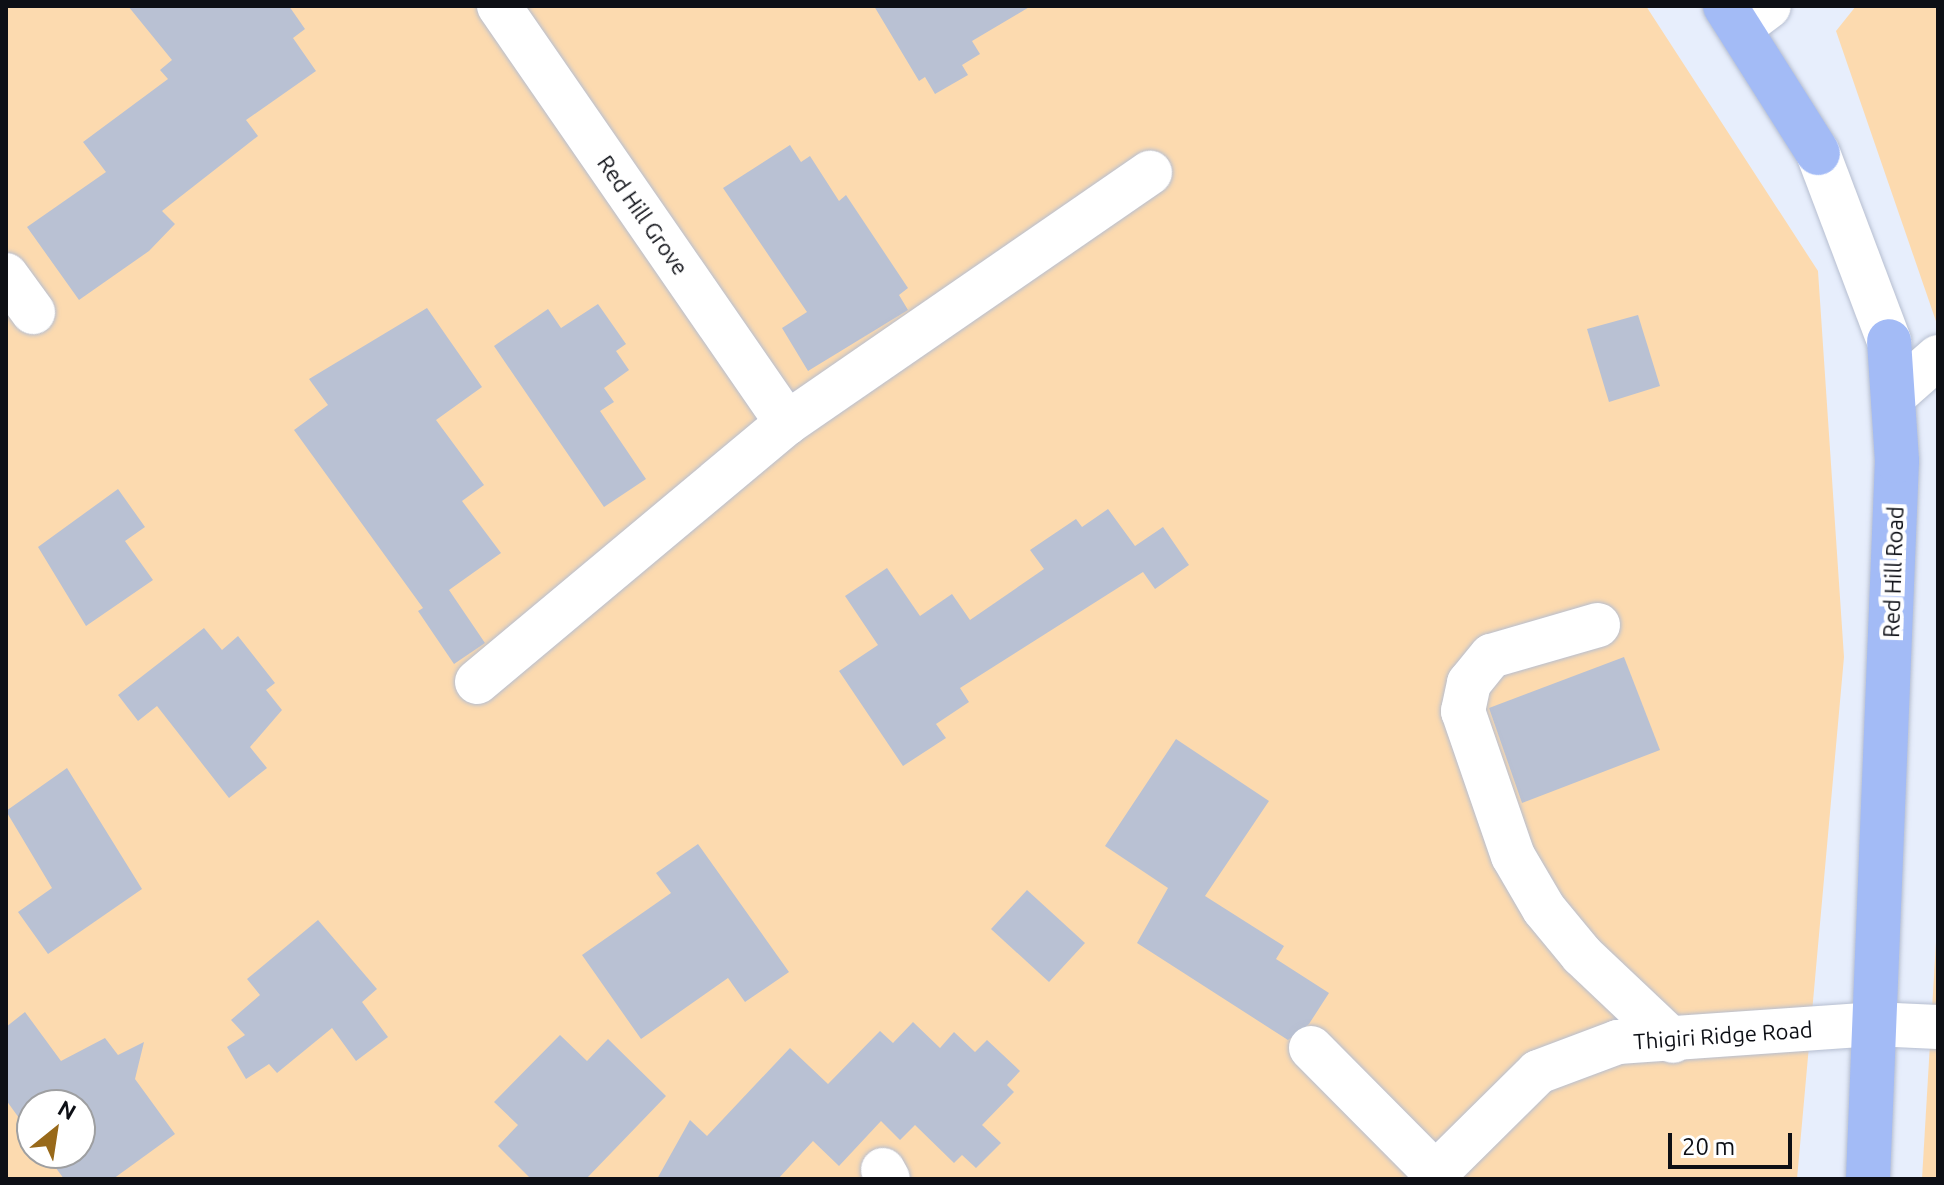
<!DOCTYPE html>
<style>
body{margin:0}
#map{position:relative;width:1944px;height:1185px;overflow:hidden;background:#e7eefc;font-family:Ubuntu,sans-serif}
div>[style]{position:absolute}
.green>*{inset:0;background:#fcdaaf}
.building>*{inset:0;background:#b9c1d3}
.roads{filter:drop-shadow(0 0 2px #b6bed0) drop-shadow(0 0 2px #b6bed0)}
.minor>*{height:44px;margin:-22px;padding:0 22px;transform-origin:22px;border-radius:22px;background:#fff}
.major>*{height:44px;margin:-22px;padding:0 22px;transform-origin:22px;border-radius:22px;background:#a3bbf6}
span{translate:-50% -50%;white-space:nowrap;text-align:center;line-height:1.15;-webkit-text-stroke:8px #fff;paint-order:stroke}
.street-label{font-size:22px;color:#0d0f15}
.frame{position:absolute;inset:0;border:8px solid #0d0f15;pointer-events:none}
.north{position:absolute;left:16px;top:1089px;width:80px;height:80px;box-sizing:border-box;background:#fff;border:2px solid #9e9fa1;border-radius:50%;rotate:30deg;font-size:22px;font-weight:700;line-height:32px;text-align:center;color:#0d0f15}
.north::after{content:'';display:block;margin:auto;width:28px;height:36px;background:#98691a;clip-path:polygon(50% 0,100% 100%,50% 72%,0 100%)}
.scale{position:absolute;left:1668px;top:1133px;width:124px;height:36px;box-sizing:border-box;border:4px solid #0d0f15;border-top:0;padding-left:10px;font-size:24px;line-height:28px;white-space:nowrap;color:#0d0f15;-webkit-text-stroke:6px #fff;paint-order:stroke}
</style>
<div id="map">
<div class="green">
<i style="clip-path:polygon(evenodd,6px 6px,1646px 6px,1818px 271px,1844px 657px,1797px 1179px,6px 1179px,6px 6px,32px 1105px,80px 1105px,80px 1153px,32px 1153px,32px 1105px)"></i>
<i style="clip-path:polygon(1856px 6px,1938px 6px,1938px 327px,1836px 31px)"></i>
<i style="clip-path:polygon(1938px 908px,1938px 1179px,1922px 1179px)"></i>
</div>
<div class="building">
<i style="clip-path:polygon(128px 6px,289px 6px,305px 29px,293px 38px,316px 71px,246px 120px,258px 136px,162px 211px,175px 224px,149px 251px,79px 300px,27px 227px,106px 172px,83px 142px,168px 79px,160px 70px,172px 60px)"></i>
<i style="clip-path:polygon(874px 6px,1031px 6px,972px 41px,980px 54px,962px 65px,968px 75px,935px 94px,925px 77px,919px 81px)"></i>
<i style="clip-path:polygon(790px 145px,801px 162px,810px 156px,839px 201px,846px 195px,908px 288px,899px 295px,908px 310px,808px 371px,782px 328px,807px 312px,723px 188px)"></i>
<i style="clip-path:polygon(598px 304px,626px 344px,616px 351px,629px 370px,604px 388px,614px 402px,600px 411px,646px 479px,604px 507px,494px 346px,548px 309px,561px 328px)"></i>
<i style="clip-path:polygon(427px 308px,482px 387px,436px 420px,484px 485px,462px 501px,501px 553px,449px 590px,485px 643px,454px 664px,418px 611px,423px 608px,294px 430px,328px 405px,309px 379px)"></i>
<i style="clip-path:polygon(1638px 315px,1660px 386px,1609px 402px,1587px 329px)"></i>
<i style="clip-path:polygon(118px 489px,145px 527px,125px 541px,153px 580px,86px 626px,38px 547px)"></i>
<i style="clip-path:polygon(1108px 509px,1135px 546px,1163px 527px,1189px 565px,1155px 589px,1143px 572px,960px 688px,969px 702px,936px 724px,946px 738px,903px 766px,839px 671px,878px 645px,845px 596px,887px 568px,920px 616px,952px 594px,970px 620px,1044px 569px,1030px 550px,1076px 519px,1082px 527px)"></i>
<i style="clip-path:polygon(204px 628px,222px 650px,238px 636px,275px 683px,266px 690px,282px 710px,250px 747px,267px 768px,229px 798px,157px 706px,138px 721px,118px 695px)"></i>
<i style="clip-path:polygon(1624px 657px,1660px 750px,1522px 803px,1489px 708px)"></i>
<i style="clip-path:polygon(1176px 739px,1269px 801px,1205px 896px,1284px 946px,1276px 959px,1329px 993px,1309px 1024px,1288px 1040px,1137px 943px,1168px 888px,1105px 846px)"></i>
<i style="clip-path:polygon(67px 768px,142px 889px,48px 954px,18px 912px,52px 888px,6px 811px)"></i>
<i style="clip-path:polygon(698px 844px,789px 972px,745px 1002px,728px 978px,641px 1039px,582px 955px,671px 893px,656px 873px)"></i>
<i style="clip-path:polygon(1027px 890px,1085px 943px,1049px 982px,991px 929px)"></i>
<i style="clip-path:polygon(318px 920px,377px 989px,362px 1002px,388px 1037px,356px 1061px,332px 1028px,277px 1073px,269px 1064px,246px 1079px,227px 1047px,245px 1035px,231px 1020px,260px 995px,247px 979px)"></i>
<i style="clip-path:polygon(25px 1012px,61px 1061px,105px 1038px,118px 1055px,144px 1042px,135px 1079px,175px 1134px,113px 1179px,64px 1179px,45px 1153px,80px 1153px,80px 1105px,32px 1105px,32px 1136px,6px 1100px,6px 1027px)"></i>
<i style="clip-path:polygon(913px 1022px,940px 1048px,954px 1032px,975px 1052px,987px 1040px,1020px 1071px,1007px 1085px,1014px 1092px,982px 1125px,1001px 1143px,976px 1168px,962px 1155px,954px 1163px,915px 1125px,900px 1140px,881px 1121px,839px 1166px,813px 1141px,778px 1179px,657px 1179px,690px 1120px,707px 1136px,790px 1048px,828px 1084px,880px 1031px,893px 1043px)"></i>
<i style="clip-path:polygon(560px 1035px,587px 1061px,608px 1039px,666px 1096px,586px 1179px,531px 1179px,498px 1146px,518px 1125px,494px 1102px)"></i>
</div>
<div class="roads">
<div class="minor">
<i style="left:499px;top:6px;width:507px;rotate:55.37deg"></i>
<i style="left:1740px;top:28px;width:36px;rotate:-37deg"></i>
<i style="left:1818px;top:153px;width:201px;rotate:69.3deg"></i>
<i style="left:6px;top:275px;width:46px;rotate:53.9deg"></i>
<i style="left:1896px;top:394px;width:56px;rotate:-41.4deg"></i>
<i style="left:1598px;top:625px;width:111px;rotate:163.8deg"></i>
<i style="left:1491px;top:656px;width:35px;rotate:129deg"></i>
<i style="left:1469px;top:683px;width:29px;rotate:102deg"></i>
<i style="left:1463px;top:711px;width:153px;rotate:71deg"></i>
<i style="left:1513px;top:856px;width:61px;rotate:59.7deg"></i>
<i style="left:1544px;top:909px;width:60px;rotate:50.4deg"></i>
<i style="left:1582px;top:955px;width:125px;rotate:43.4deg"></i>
<i style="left:477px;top:682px;width:404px;rotate:-39.9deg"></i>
<i style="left:787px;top:423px;width:441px;rotate:-34.6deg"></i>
<i style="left:1311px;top:1048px;width:176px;rotate:45.2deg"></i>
<i style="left:883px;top:1170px;width:10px;rotate:61deg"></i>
<i style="left:1430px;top:1179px;width:152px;rotate:-44.7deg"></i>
<i style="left:1538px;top:1072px;width:85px;rotate:-20.6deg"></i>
<i style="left:1618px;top:1042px;width:256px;rotate:-4deg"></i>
<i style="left:1873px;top:1024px;width:65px;rotate:2.6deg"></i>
</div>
<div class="major">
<i style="left:1725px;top:6px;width:174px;rotate:57.7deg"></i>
<i style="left:1868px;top:1179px;width:719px;rotate:-87.69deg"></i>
<i style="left:1897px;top:461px;width:120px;rotate:-93.8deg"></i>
</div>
</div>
<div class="street-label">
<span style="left:643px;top:215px;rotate:55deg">Red Hill Grove</span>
<span style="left:1893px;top:572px;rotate:-88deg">Red Hill Road</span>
<span style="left:1723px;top:1035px;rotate:-4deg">Thigiri Ridge Road</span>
</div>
<div class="frame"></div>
<div class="north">N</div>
<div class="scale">20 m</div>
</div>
